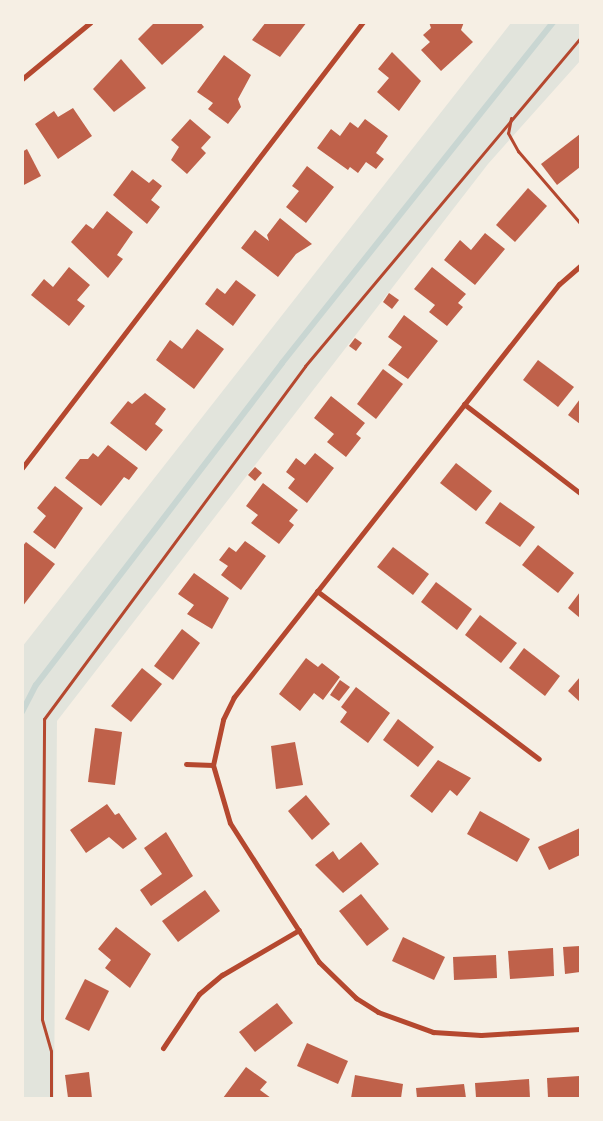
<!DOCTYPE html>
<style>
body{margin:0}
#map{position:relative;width:603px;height:1121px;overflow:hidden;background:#f6efe4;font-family:"Noto Serif",serif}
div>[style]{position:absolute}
.green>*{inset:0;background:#e2e4dc}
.stream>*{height:6px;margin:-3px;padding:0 3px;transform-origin:3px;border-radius:3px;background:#c9d6d2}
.building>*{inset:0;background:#bf614a}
.path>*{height:3px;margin:-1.5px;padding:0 1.5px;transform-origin:1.5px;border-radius:1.5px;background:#b5482f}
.minor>*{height:5px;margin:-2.5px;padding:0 2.5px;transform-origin:2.5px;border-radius:2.5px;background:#b5482f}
span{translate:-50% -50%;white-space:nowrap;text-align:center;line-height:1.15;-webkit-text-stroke:4.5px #f6efe4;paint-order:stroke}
.frame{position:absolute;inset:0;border:24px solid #f6efe4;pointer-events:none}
</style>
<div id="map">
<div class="green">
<i style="clip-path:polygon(511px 23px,580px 23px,580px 61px,488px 164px,57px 721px,54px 1098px,23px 1098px,22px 647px)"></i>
</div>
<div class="stream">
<i style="left:22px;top:712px;width:30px;rotate:-63deg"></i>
<i style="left:36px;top:685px;width:405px;rotate:-52.6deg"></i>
<i style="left:282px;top:363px;width:436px;rotate:-51.5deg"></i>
</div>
<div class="building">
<i style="clip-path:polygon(155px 22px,200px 22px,204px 27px,162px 65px,138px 39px)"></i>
<i style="clip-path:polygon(266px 22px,307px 22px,280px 57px,252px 40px)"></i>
<i style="clip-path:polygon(429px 22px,464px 22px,461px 30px,473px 42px,441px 71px,421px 50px,430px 42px,423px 35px,431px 28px)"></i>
<i style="clip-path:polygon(392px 52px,421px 81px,399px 111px,377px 92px,389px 78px,378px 69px)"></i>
<i style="clip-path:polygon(224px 55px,251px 75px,238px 99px,241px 107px,228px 124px,208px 109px,213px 103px,197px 92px)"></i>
<i style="clip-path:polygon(121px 59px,146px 88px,114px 112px,93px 89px)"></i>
<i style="clip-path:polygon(73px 108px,92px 136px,58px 159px,35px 124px,54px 111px,58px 117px)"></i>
<i style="clip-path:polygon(190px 119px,211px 137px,201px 148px,206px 153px,187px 174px,171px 160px,179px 147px,171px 140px)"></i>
<i style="clip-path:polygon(365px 119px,388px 136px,376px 153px,384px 159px,376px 169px,366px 162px,358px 173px,350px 167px,348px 170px,317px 148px,331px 129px,340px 136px,350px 122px,358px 128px)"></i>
<i style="clip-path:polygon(580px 134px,580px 167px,557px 185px,541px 164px)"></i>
<i style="clip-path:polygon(27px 149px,41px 176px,22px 186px,22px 152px)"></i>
<i style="clip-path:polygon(307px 166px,334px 187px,306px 223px,286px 207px,299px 191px,292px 186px)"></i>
<i style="clip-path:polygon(132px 170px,149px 183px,153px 179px,162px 186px,151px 200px,160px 207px,147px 224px,113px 195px)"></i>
<i style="clip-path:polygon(528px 188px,547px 206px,515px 242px,496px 225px)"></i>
<i style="clip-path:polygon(107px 211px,133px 232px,117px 255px,123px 259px,108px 278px,71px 242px,86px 224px,93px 229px)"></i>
<i style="clip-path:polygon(280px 218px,312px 244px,296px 254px,278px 277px,241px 248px,255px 230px,269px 241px,267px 235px)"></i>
<i style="clip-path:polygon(485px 233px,505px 249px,475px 285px,444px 260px,460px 240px,471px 250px)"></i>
<i style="clip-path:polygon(69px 267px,90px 285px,77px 300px,85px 306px,69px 326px,31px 295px,44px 279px,53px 287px)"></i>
<i style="clip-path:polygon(432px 267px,466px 294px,458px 303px,463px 307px,447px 326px,429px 312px,435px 305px,414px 289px)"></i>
<i style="clip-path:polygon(236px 280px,256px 295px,233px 326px,205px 304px,217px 288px,225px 294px)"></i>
<i style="clip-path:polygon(389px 293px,399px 300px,392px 309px,383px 302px)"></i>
<i style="clip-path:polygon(404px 315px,438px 341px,408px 379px,388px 365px,402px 347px,388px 337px)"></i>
<i style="clip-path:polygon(197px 329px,224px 349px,194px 389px,156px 360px,170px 340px,182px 349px)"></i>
<i style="clip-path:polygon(355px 338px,362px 343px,356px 351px,349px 346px)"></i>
<i style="clip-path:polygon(538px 360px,574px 387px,558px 407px,523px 380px)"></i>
<i style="clip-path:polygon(383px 369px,403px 384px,376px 419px,357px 404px)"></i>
<i style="clip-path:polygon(145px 393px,166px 409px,155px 424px,163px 430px,146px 451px,110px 423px,128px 401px,132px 404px)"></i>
<i style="clip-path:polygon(331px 396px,365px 423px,356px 434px,361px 438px,346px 457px,327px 442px,334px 434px,314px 418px)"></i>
<i style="clip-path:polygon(580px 399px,580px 424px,568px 415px)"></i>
<i style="clip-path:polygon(108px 445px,138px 468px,129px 480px,124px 477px,101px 506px,65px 478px,80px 459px,88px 459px,93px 453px,98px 457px)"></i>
<i style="clip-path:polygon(315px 453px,334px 468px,307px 503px,288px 488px,295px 479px,286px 472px,296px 458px,305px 465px)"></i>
<i style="clip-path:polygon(456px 463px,492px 491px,476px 511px,440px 483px)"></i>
<i style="clip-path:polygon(255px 467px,262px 473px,255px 481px,248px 475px)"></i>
<i style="clip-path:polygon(263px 483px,298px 510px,289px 521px,294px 525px,279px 544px,251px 523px,258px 515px,246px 506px)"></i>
<i style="clip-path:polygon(55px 486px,83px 508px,55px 549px,33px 532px,46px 516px,37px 508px)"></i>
<i style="clip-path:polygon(500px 502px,535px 527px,520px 547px,485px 523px)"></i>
<i style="clip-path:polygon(245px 541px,266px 556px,241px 590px,221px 575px,228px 566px,219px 560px,229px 547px,236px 552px)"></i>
<i style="clip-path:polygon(26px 542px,55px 564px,22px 607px,22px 547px)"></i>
<i style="clip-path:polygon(538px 545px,574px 573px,558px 593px,522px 565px)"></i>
<i style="clip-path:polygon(393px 547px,429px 574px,413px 595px,377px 567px)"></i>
<i style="clip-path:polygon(194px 573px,229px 598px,212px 629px,187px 614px,194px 605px,178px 594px)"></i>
<i style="clip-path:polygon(436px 582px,472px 609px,457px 630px,421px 602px)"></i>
<i style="clip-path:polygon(580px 592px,580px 618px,568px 608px)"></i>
<i style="clip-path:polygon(480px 615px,517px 643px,501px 663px,465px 635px)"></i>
<i style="clip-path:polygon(182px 629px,200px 643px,173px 680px,154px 666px)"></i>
<i style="clip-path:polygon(524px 648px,560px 676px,545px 696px,509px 668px)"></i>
<i style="clip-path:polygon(306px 658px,318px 667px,322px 663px,340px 677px,323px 700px,314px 693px,300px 711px,279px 694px)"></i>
<i style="clip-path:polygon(142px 668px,162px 684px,131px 722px,111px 706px)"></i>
<i style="clip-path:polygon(580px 677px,580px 702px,568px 691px)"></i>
<i style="clip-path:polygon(340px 680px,350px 687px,339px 701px,330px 695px)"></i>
<i style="clip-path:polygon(356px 687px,390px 713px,368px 743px,340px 722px,347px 712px,341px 707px)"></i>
<i style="clip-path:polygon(398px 719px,434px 747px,418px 767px,383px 740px)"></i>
<i style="clip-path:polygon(95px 728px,122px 732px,115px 785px,88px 782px)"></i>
<i style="clip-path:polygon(295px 742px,303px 785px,276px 789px,271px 746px)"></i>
<i style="clip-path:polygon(438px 760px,471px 778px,457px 796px,450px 790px,432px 813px,410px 796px)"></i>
<i style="clip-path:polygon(306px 795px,330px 824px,312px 840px,288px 811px)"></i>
<i style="clip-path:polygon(107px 804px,115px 815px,119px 813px,137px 839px,123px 849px,109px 837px,86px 853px,70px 830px)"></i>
<i style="clip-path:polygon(480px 811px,530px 839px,517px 862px,467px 834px)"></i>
<i style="clip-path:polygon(580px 828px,580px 855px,549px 870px,538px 847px)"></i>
<i style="clip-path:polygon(166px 832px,193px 876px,151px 906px,140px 890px,162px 874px,144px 848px)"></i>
<i style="clip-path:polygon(361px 842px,379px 864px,343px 893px,315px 865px,333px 851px,339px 860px)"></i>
<i style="clip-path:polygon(205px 890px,220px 911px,178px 942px,162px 921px)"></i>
<i style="clip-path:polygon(361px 894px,389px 929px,367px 946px,339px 911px)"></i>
<i style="clip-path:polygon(116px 927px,151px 954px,130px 988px,105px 968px,111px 960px,98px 949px)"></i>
<i style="clip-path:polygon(403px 937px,445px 957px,434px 980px,392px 961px)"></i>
<i style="clip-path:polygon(580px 946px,580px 972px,565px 974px,563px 947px)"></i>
<i style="clip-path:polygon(553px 948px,554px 976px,510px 979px,508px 951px)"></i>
<i style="clip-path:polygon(496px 955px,497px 978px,454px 980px,453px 957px)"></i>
<i style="clip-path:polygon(85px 979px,109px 991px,89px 1031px,65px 1019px)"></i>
<i style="clip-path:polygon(277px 1003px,293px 1023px,255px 1052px,239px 1032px)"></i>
<i style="clip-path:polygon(307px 1043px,348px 1061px,338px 1084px,297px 1066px)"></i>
<i style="clip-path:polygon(246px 1067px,267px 1082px,260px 1090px,271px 1098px,223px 1098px)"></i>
<i style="clip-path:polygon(89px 1072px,92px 1098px,68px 1098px,65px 1075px)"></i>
<i style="clip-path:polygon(355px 1075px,403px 1084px,401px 1098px,351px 1098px)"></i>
<i style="clip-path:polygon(580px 1076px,580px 1098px,548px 1098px,547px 1078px)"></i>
<i style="clip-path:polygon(529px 1079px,530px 1098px,476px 1098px,475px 1083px)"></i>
<i style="clip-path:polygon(464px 1084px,466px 1098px,417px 1098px,416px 1088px)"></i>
</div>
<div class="path">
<i style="left:511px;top:118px;width:15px;rotate:101deg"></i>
<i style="left:508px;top:133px;width:21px;rotate:61deg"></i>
<i style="left:518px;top:151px;width:95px;rotate:49.3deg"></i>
<i style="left:51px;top:1098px;width:47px;rotate:-90deg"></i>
<i style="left:51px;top:1051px;width:33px;rotate:-106deg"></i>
<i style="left:42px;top:1019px;width:300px;rotate:-89.6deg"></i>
<i style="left:44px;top:719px;width:439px;rotate:-53.5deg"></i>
<i style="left:305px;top:366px;width:428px;rotate:-50deg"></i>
</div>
<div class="minor">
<i style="left:22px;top:79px;width:89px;rotate:-39.6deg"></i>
<i style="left:580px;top:266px;width:28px;rotate:139deg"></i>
<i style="left:559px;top:284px;width:526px;rotate:128.2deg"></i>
<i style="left:234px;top:697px;width:25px;rotate:116deg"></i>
<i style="left:223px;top:720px;width:46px;rotate:102.5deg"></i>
<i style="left:213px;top:765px;width:60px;rotate:73.7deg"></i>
<i style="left:230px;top:823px;width:165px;rotate:57.4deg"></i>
<i style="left:319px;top:962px;width:52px;rotate:44.2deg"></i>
<i style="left:356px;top:998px;width:26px;rotate:32deg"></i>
<i style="left:378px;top:1012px;width:59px;rotate:20deg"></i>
<i style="left:433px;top:1032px;width:48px;rotate:3.6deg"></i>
<i style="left:481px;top:1035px;width:99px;rotate:-3.5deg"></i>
<i style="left:464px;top:404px;width:146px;rotate:37.5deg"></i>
<i style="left:22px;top:468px;width:561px;rotate:-52.6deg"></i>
<i style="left:317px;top:591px;width:278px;rotate:37.1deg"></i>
<i style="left:186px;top:764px;width:27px;rotate:2deg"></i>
<i style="left:163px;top:1048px;width:65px;rotate:-56.3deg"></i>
<i style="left:199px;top:994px;width:30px;rotate:-40deg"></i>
<i style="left:222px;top:975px;width:89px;rotate:-30.3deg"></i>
</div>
<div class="frame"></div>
</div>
